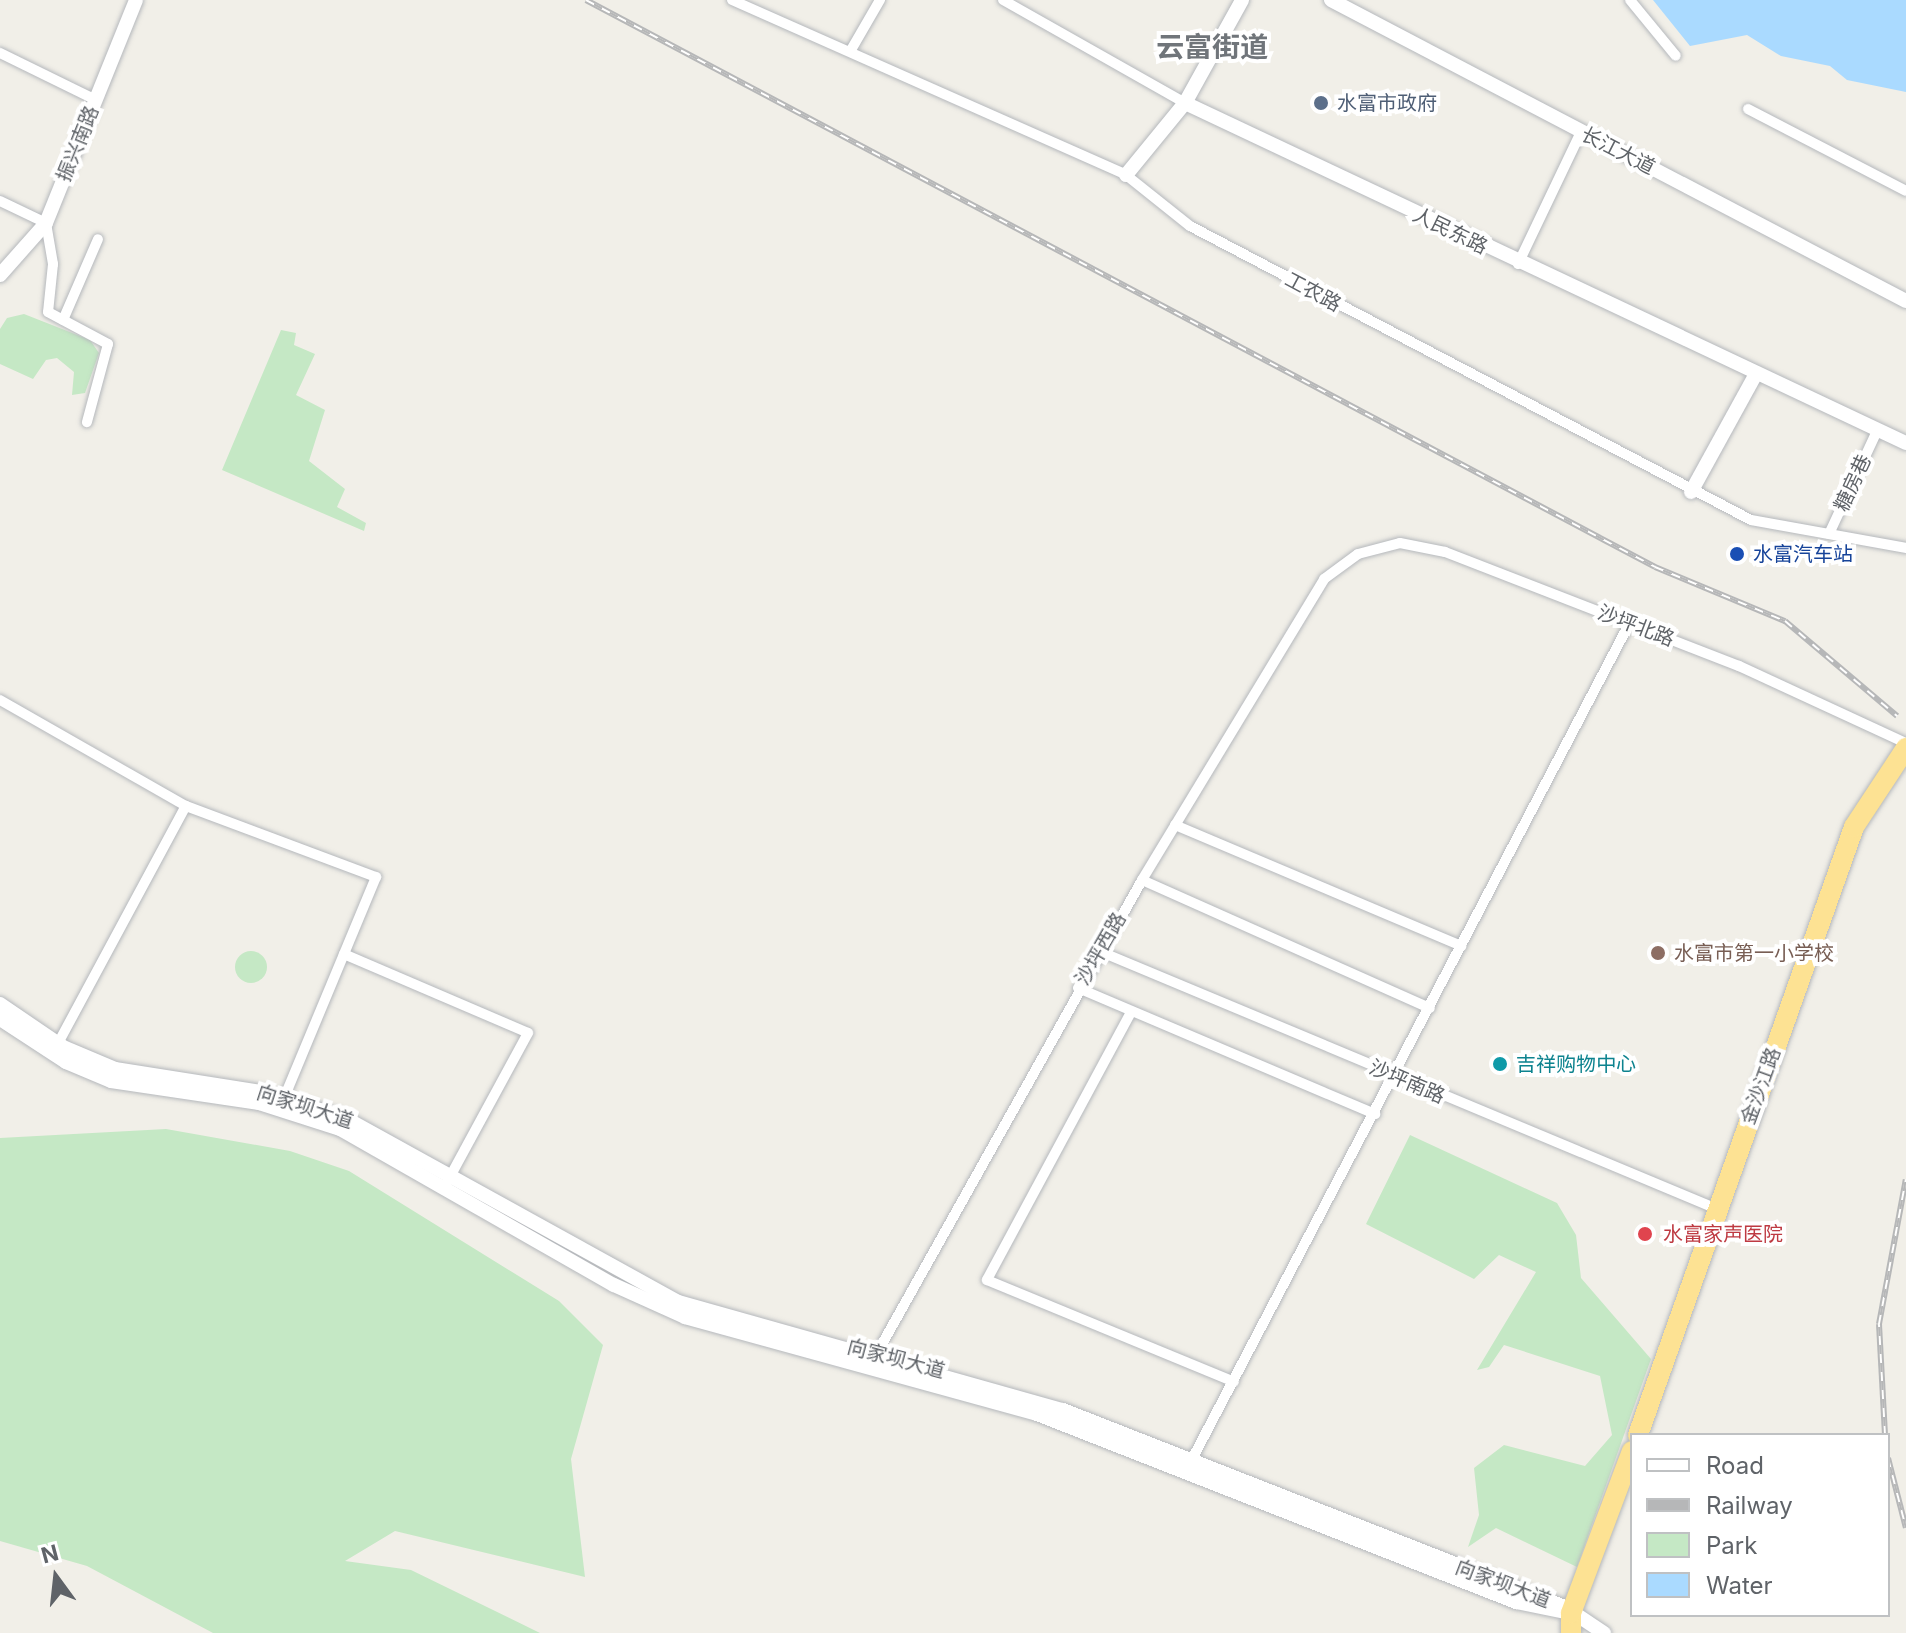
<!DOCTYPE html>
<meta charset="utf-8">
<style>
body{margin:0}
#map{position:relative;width:1906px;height:1633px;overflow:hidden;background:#f1efe8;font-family:Inter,"Noto Sans SC",sans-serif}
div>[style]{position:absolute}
.green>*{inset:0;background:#c5e8c5}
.round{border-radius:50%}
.water>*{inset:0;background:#aadaff}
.roads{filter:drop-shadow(0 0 2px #b5b8bc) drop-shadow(0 0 2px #b5b8bc)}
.street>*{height:10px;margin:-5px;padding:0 5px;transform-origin:5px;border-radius:5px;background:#fff}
.secondary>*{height:14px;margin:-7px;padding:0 7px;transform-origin:7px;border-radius:7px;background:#fff}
.highway>*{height:20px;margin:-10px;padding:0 10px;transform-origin:10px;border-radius:10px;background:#fde293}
.rail>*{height:6px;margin-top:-3px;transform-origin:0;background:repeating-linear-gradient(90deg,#fff 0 9px,#b6b7b8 0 18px);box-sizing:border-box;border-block:2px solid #b6b7b8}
.dots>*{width:22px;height:22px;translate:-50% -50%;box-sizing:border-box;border:4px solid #fff;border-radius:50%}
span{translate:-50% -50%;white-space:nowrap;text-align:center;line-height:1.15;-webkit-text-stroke:8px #fff;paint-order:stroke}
.service-label{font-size:20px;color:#4e5e75}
.left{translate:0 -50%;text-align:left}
.street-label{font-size:20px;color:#5f6368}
.transit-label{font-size:20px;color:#164399}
.education-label{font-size:20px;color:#785e54}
.culture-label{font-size:20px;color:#0d838f}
.health-label{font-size:20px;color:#be3a42}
.district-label{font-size:28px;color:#70757a;font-weight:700}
.legend{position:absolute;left:1630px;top:1433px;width:260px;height:184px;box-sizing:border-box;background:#fff;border:2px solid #bfc1c3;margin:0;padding:10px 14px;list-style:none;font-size:24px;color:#5f6368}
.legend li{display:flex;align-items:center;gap:16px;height:40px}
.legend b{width:40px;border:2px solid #bfc1c3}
.north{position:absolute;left:16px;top:1537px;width:80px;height:80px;-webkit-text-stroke:6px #fff;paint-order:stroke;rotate:345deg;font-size:22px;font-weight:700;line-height:32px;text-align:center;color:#5f6368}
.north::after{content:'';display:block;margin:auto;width:28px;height:36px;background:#5f6368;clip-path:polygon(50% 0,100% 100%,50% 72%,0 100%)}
</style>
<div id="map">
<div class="green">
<i style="clip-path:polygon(24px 314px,90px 340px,99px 353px,85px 393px,72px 395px,74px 372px,57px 358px,46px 360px,33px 379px,0 364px,0 329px,7px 318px)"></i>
<i style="clip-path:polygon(281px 330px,296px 333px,294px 345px,315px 354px,296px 395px,325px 410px,309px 461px,345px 489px,337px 507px,366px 523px,364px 531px,222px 470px)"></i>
<i class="round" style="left:235px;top:951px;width:32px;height:32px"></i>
<i style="clip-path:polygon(166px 1129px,290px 1151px,349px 1171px,559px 1301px,603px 1345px,571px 1459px,585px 1577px,395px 1531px,345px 1561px,411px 1570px,540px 1633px,213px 1633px,87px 1566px,0 1541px,0 1138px)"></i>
<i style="clip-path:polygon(1410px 1135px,1557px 1203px,1576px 1235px,1581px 1278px,1651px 1359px,1577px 1567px,1496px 1528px,1468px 1547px,1479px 1515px,1474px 1468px,1504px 1445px,1585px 1466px,1612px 1435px,1600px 1376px,1504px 1345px,1489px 1367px,1477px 1370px,1536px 1272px,1499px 1255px,1474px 1279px,1366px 1224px)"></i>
</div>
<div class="water">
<i style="clip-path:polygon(1653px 0,1906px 0,1906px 92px,1847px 80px,1830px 66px,1781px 56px,1747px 35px,1690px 46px)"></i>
</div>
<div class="roads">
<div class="street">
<i style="left:732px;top:0;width:431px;rotate:23.9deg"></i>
<i style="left:1126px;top:175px;width:82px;rotate:38.6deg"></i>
<i style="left:1190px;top:226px;width:633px;rotate:27.66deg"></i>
<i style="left:1751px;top:520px;width:158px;rotate:10.2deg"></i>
<i style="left:1003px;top:0;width:209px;rotate:29.5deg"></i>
<i style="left:1630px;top:0;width:72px;rotate:50.6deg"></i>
<i style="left:851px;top:50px;width:58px;rotate:-59.9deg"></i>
<i style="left:0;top:53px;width:107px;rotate:26.1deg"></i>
<i style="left:1748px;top:109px;width:178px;rotate:27.4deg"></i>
<i style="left:0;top:201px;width:51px;rotate:25.6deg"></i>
<i style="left:46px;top:223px;width:42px;rotate:80.3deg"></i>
<i style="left:53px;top:264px;width:48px;rotate:95.9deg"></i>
<i style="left:48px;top:312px;width:68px;rotate:28.1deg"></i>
<i style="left:108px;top:344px;width:81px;rotate:105.1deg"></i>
<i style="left:1518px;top:264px;width:146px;rotate:-64.5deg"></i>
<i style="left:63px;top:320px;width:88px;rotate:-66.6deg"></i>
<i style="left:1829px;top:534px;width:114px;rotate:-65deg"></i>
<i style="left:0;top:700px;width:214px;rotate:29.7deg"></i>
<i style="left:186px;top:806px;width:203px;rotate:20.5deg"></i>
<i style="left:376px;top:877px;width:245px;rotate:112.6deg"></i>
<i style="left:1175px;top:825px;width:311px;rotate:22.9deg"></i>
<i style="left:1142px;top:880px;width:315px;rotate:24deg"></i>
<i style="left:1099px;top:951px;width:670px;rotate:22.66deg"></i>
<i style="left:344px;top:954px;width:200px;rotate:23.2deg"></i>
<i style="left:528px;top:1033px;width:170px;rotate:118.5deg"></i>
<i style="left:1078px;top:988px;width:323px;rotate:23deg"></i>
<i style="left:1130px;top:1014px;width:302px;rotate:118.3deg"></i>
<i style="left:987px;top:1280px;width:267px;rotate:22.4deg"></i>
<i style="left:55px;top:1049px;width:276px;rotate:-61.7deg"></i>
<i style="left:872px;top:1362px;width:552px;rotate:-60.74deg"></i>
<i style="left:1142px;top:880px;width:352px;rotate:-58.8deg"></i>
<i style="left:1324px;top:579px;width:42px;rotate:-36.3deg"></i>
<i style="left:1358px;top:554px;width:43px;rotate:-14.7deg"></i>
<i style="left:1400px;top:543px;width:46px;rotate:11.3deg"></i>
<i style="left:1445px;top:552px;width:315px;rotate:21.2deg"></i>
<i style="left:1739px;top:666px;width:184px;rotate:24.8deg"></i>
<i style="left:1189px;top:1465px;width:949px;rotate:-62.38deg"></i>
</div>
<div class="secondary">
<i style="left:1331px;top:0;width:649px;rotate:27.63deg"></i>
<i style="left:1185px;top:103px;width:797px;rotate:25.25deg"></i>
<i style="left:1126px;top:175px;width:93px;rotate:-50.7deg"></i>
<i style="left:1185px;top:103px;width:118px;rotate:-61deg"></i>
<i style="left:0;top:275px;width:69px;rotate:-48.5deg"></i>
<i style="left:46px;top:223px;width:240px;rotate:-68deg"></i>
<i style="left:1691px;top:492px;width:135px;rotate:-61.2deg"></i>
<i style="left:0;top:1004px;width:76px;rotate:34.3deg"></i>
<i style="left:63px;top:1047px;width:56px;rotate:22.9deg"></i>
<i style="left:115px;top:1069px;width:149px;rotate:8.9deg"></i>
<i style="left:262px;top:1092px;width:87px;rotate:17.4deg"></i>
<i style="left:345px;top:1118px;width:380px;rotate:28.9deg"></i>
<i style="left:678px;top:1302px;width:400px;rotate:15.7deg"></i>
<i style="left:1063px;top:1410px;width:539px;rotate:21.43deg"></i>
<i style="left:1565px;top:1607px;width:47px;rotate:33.7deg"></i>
<i style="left:0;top:1019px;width:79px;rotate:33.1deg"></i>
<i style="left:66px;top:1062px;width:49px;rotate:22.9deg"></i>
<i style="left:111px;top:1081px;width:150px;rotate:8.5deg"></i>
<i style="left:259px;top:1103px;width:85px;rotate:17.8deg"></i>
<i style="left:340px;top:1129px;width:315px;rotate:29.7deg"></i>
<i style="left:614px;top:1285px;width:78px;rotate:24.3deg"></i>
<i style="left:685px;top:1317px;width:365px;rotate:15.4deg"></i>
<i style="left:1037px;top:1414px;width:515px;rotate:21.43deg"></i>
<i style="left:1516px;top:1602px;width:55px;rotate:11.5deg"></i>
</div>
<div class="highway">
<i style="left:1638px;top:1435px;width:645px;rotate:-70.44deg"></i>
<i style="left:1854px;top:827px;width:95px;rotate:-56.6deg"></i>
<i style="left:1571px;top:1633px;width:20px;rotate:-90deg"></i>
<i style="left:1571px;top:1613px;width:173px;rotate:-69.4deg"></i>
</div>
</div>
<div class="rail">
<i style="left:586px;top:0;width:1210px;rotate:27.94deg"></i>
<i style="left:1655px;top:567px;width:141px;rotate:22.6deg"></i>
<i style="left:1785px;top:621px;width:147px;rotate:40.3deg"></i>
<i style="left:1885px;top:1435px;width:111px;rotate:-93.1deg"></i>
<i style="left:1879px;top:1324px;width:147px;rotate:-79.5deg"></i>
<i style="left:1888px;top:1458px;width:72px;rotate:75.6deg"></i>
</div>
<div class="dots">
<i style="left:1321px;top:103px;background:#5c6f8a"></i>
<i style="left:1737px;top:554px;background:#1a4fb4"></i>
<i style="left:1658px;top:953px;background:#8d6e63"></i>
<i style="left:1500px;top:1064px;background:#0f9aa8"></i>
<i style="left:1645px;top:1234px;background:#e0444e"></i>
</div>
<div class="service-label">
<span class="left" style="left:1337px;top:103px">水富市政府</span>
</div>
<div class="street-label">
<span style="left:78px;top:144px;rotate:-68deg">振兴南路</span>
<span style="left:1618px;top:151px;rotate:27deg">长江大道</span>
<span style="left:1450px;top:231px;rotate:26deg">人民东路</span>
<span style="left:1313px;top:292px;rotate:28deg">工农路</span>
<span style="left:1853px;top:483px;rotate:-65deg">糖房巷</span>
<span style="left:1636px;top:626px;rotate:21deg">沙坪北路</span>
<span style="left:1101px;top:949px;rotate:-60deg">沙坪西路</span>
<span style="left:1407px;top:1082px;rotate:23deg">沙坪南路</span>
<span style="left:1761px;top:1086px;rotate:-70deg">金沙江路</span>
<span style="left:305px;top:1107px;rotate:18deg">向家坝大道</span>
<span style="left:896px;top:1359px;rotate:15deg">向家坝大道</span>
<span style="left:1503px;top:1584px;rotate:21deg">向家坝大道</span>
</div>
<div class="transit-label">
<span class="left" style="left:1753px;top:554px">水富汽车站</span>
</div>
<div class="education-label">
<span class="left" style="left:1674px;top:953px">水富市第一小学校</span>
</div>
<div class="culture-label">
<span class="left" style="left:1516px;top:1064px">吉祥购物中心</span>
</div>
<div class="health-label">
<span class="left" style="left:1663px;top:1234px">水富家声医院</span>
</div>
<div class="district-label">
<span style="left:1212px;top:47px">云富街道</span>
</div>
<ul class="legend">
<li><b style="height:10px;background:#fff"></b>Road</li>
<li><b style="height:10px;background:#b6b7b8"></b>Railway</li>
<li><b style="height:22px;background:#c5e8c5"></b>Park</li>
<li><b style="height:22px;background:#aadaff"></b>Water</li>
</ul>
<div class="north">N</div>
</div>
